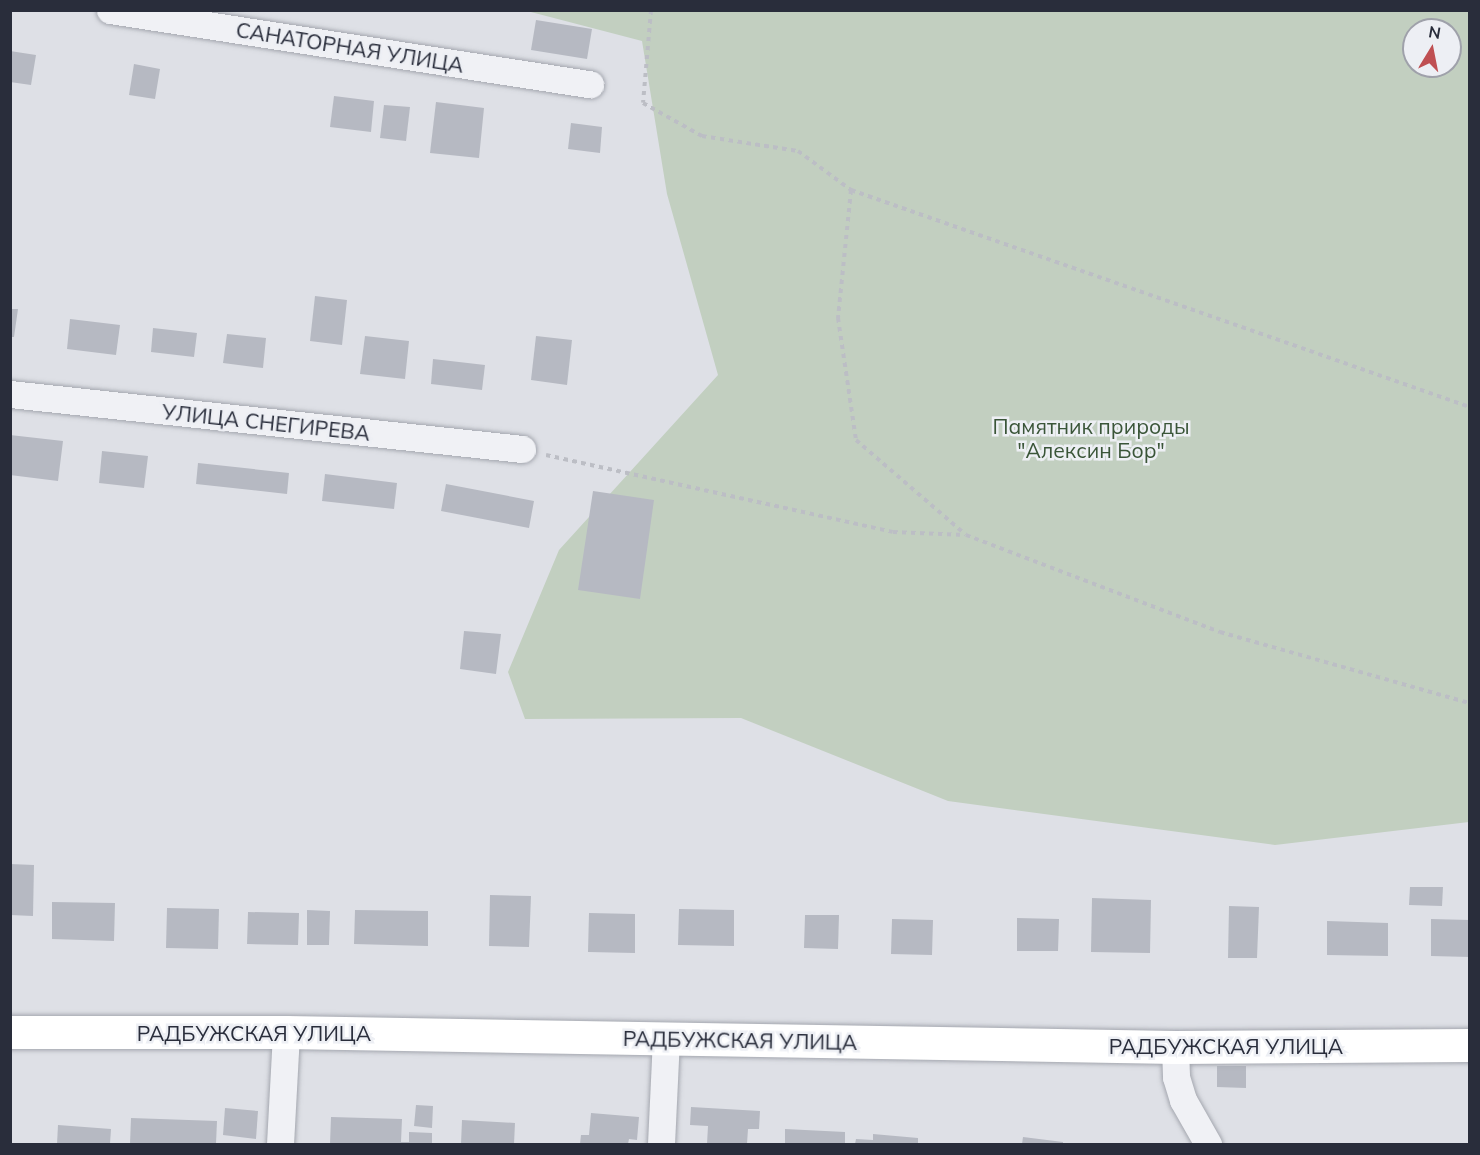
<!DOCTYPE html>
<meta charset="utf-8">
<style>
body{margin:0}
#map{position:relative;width:1480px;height:1155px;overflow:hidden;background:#dee0e6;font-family:Mulish,sans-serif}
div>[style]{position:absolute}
.green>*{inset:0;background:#c2cfc0}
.building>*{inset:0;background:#b6b9c2}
.path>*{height:4px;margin-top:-2px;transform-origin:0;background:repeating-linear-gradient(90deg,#bcbec5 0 4.5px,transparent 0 9px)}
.roads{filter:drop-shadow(0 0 2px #a4a7af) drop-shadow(0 0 2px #a4a7af)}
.minor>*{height:27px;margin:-13.5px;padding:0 13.5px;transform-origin:13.5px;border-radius:13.5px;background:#f0f1f5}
.major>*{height:33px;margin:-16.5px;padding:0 16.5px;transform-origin:16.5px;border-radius:16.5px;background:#fff}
span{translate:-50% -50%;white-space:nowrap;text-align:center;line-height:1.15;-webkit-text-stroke:5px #edeff4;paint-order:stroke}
.street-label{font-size:21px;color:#292d3b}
.park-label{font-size:21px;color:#3a5538}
.frame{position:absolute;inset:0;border:12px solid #292d3b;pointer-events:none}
.north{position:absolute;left:1402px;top:18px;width:60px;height:60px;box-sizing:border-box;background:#edeff4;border:2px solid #9fa1aa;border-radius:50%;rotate:10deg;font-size:16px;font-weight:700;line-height:24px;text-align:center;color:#292d3b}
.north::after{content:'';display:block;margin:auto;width:21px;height:27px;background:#bf4f52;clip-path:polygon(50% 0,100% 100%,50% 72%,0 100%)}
</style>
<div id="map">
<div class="green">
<i style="clip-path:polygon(evenodd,527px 11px,1469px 11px,1469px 822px,1275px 845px,948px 801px,741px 718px,525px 719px,508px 672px,559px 550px,718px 375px,667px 194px,642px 41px,527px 11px,1414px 30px,1450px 30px,1450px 66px,1414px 66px,1414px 30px)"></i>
</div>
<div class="building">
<i style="clip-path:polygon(536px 20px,592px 29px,587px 59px,531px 50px)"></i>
<i style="clip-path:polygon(10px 51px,36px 55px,31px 85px,10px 82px)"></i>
<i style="clip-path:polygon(134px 64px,160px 69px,155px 99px,129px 95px)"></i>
<i style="clip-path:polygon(334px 96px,374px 101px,371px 132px,330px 127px)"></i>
<i style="clip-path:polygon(436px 102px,484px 108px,479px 158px,430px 153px)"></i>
<i style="clip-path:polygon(384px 105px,410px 107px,406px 141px,380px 138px)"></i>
<i style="clip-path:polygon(571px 123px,602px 127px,600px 153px,568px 149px)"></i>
<i style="clip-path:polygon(315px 296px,347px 300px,342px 345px,310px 341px)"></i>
<i style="clip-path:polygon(10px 309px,18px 309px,14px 337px,10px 337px)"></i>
<i style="clip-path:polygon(70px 319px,120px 325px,116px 355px,67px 349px)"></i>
<i style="clip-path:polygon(153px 328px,197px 333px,194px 357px,151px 352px)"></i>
<i style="clip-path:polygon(227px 334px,266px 338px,263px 368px,223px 363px)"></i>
<i style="clip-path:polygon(365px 336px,409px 341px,405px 379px,360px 374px)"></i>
<i style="clip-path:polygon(536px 336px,572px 340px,567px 385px,531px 380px)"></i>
<i style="clip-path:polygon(433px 359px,485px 365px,482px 390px,431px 384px)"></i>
<i style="clip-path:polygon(10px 435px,63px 441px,58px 481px,10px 475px)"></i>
<i style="clip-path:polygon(102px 451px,148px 456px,144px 488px,99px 483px)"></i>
<i style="clip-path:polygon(198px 463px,289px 473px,287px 494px,196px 484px)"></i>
<i style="clip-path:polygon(325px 474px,397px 483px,394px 509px,322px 501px)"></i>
<i style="clip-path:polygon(446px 484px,534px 501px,529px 528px,441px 511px)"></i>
<i style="clip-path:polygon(593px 491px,654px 500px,640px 599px,578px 590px)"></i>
<i style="clip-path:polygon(464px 631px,501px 634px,496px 674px,460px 669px)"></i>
<i style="clip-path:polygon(10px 864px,34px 865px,33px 916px,10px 915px)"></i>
<i style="clip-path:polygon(1410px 887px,1443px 887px,1442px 906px,1409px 905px)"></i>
<i style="clip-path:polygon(490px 895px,531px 896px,529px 947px,489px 946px)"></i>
<i style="clip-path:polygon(1092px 898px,1151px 900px,1150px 953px,1091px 952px)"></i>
<i style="clip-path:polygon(52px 902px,115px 903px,114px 941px,52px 939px)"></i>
<i style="clip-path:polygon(1229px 906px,1259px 907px,1257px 958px,1228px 958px)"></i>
<i style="clip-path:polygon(167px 908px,219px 909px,218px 949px,166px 948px)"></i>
<i style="clip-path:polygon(679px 909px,734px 910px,734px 946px,678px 945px)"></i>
<i style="clip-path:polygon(307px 910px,330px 911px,329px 945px,307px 945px)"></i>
<i style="clip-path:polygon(355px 910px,428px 911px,428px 946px,354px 944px)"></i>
<i style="clip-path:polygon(248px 912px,299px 913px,298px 945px,247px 944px)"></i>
<i style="clip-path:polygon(589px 913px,635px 914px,635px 953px,588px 952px)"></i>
<i style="clip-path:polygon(805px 915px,839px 915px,838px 949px,804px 948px)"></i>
<i style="clip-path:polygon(1017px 918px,1059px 919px,1058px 951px,1017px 951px)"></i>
<i style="clip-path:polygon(892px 919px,933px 920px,932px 955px,891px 954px)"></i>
<i style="clip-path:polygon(1431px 919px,1470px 920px,1470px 957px,1431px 956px)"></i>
<i style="clip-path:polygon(1327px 921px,1388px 923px,1388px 956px,1327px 955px)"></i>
<i style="clip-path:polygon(1217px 1066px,1246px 1066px,1246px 1088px,1217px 1087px)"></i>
<i style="clip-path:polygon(416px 1105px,433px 1106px,432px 1128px,414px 1126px)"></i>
<i style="clip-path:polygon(691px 1107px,760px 1111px,759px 1129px,748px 1129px,747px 1144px,707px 1144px,708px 1126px,690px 1125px)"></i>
<i style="clip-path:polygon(225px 1108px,258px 1111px,256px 1139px,223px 1135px)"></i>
<i style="clip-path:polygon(591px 1113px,639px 1117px,637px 1140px,629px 1139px,628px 1144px,580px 1144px,581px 1135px,589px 1135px)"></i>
<i style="clip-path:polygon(331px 1117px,402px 1119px,401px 1142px,409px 1142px,409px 1132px,432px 1133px,432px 1144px,330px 1144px)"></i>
<i style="clip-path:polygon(131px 1118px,217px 1121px,216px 1144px,130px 1144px)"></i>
<i style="clip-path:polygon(462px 1120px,515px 1123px,514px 1144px,461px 1144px)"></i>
<i style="clip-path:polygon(58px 1125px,111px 1129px,110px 1144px,57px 1144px)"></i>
<i style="clip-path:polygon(785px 1129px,845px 1132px,845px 1144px,785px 1144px)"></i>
<i style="clip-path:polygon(873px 1134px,918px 1138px,918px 1144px,855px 1144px,856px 1139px,873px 1140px)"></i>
<i style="clip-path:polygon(1023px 1137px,1063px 1142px,1063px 1144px,1022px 1144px)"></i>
</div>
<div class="path">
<i style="left:651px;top:10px;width:93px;rotate:94.9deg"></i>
<i style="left:643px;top:103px;width:68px;rotate:29.2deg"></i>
<i style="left:702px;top:136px;width:97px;rotate:8.9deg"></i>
<i style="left:798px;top:151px;width:66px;rotate:36.3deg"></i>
<i style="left:851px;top:190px;width:129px;rotate:95.8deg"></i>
<i style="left:838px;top:318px;width:123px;rotate:81.6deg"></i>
<i style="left:856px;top:440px;width:145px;rotate:40.8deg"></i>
<i style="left:966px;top:535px;width:272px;rotate:20.9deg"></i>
<i style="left:1220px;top:632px;width:260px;rotate:15.9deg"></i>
<i style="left:851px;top:190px;width:656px;rotate:19.32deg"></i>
<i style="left:546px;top:455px;width:355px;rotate:12.5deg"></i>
<i style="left:893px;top:532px;width:72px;rotate:2.4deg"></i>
</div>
<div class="roads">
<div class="minor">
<i style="left:110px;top:10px;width:486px;rotate:8.8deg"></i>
<i style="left:10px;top:394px;width:515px;rotate:6.13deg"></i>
<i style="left:1175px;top:1047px;width:30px;rotate:88deg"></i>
<i style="left:1176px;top:1077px;width:24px;rotate:73deg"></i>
<i style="left:1183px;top:1100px;width:51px;rotate:60.4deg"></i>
<i style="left:280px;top:1144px;width:112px;rotate:-86.9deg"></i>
<i style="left:661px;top:1144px;width:105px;rotate:-87.3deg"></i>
</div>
<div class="major">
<i style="left:10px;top:1032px;width:276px"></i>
<i style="left:286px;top:1032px;width:889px;rotate:0.97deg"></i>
<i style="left:1175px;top:1047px;width:295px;rotate:-0.4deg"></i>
</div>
</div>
<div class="street-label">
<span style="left:350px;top:47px;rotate:9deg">САНАТОРНАЯ УЛИЦА</span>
<span style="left:266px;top:422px;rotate:6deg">УЛИЦА СНЕГИРЕВА</span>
<span style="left:254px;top:1033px">РАДБУЖСКАЯ УЛИЦА</span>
<span style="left:740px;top:1040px;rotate:1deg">РАДБУЖСКАЯ УЛИЦА</span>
<span style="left:1226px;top:1046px">РАДБУЖСКАЯ УЛИЦА</span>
</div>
<div class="park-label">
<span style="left:1091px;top:438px">Памятник природы<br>"Алексин Бор"</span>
</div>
<div class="frame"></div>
<div class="north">N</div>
</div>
